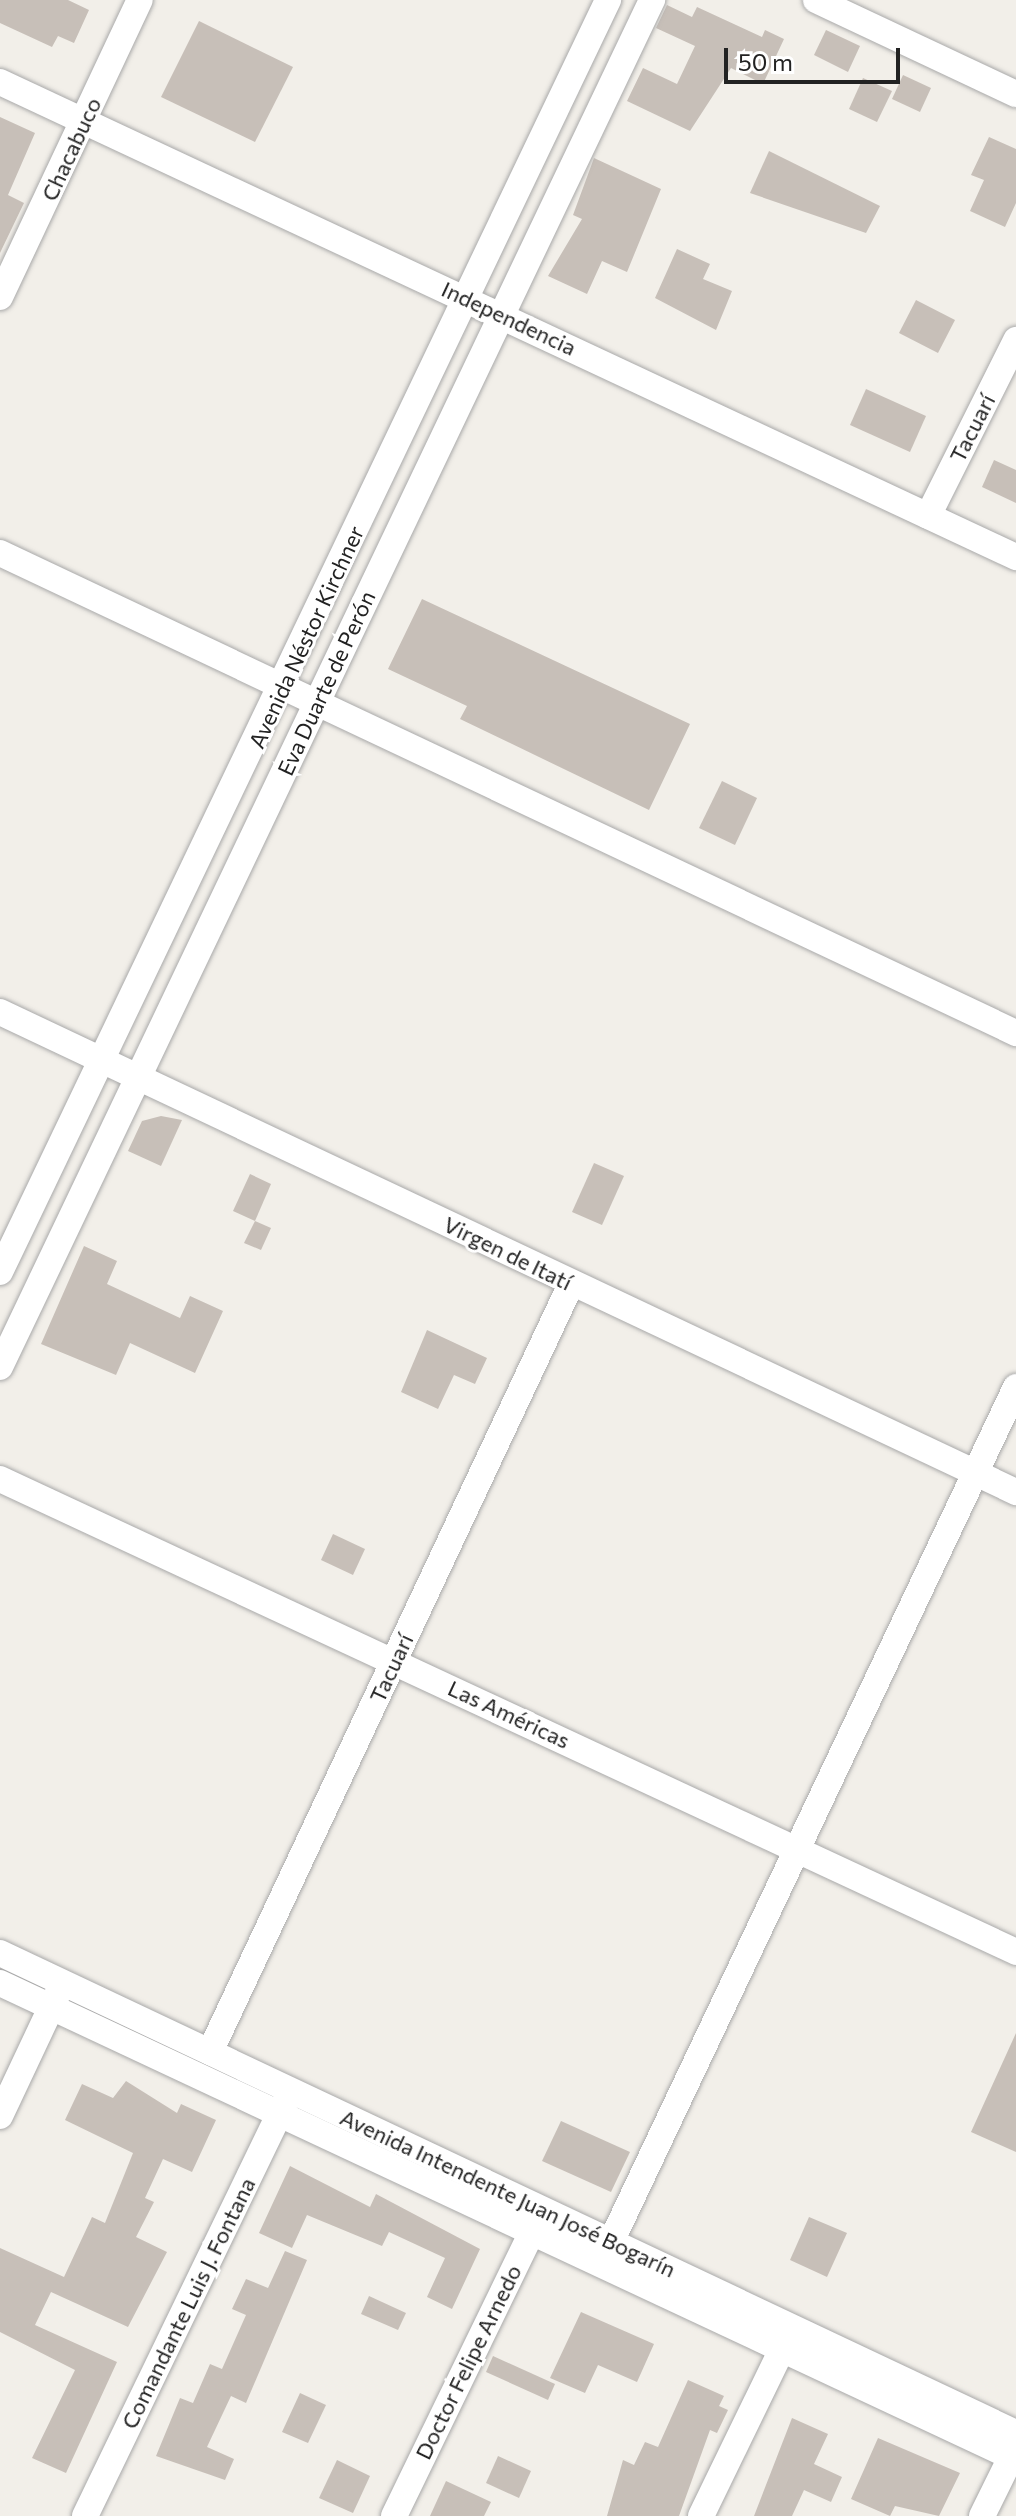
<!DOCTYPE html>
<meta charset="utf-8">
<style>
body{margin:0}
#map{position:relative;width:1016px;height:2516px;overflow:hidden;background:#f2efe9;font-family:Commissioner,sans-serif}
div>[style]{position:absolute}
.building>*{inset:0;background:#c7bfb8}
.roads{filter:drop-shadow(0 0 2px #a9a9a9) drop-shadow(0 0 2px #a9a9a9)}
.minor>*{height:26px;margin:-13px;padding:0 13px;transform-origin:13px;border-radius:13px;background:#fff}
span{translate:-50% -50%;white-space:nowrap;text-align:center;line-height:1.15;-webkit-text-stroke:6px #fff;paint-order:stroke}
.street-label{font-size:22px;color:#222}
.scale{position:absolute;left:724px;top:48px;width:176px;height:36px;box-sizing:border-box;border:4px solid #222;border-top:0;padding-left:10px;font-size:24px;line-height:28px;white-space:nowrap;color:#222;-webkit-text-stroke:6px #fff;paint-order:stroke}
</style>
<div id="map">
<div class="building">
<i style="clip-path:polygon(0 0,68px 0,89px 10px,74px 43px,58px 36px,52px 47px,0 23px)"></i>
<i style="clip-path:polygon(667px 5px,692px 17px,697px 7px,762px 37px,765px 30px,784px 39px,763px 84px,731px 68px,690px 131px,627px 101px,643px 68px,677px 84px,695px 46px,656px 28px)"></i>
<i style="clip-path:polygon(199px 21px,293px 67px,255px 142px,161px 97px)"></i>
<i style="clip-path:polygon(826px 30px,860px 46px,848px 72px,814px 55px)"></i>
<i style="clip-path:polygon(903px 75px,931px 88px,920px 112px,892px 99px)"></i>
<i style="clip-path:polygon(863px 78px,892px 91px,877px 122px,849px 109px)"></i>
<i style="clip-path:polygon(0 117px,35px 133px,8px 195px,24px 203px,0 253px)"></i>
<i style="clip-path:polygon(989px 137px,1016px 149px,1016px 203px,1005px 227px,970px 211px,984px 180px,971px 175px)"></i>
<i style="clip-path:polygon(769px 151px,880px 206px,866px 233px,750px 193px)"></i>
<i style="clip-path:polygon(594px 158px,661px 189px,627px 272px,602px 261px,587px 294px,548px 276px,582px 219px,573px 215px)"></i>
<i style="clip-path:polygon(677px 249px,710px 264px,703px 279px,732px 291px,716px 330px,655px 298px)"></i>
<i style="clip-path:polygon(916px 300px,955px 320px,938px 353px,899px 333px)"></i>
<i style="clip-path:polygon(866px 389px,926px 416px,910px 452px,850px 425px)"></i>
<i style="clip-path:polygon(994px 460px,1016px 470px,1016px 503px,982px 487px)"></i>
<i style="clip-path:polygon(422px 599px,690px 724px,649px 810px,460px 719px,467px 706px,388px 669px)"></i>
<i style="clip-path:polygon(722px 781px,757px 798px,735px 845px,699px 828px)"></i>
<i style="clip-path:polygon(161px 1116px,182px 1120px,161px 1166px,128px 1151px,142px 1121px)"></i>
<i style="clip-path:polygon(594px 1163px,624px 1176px,602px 1225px,572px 1212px)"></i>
<i style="clip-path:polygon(250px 1174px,271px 1184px,255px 1221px,233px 1211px)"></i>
<i style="clip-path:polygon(255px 1221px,271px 1228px,261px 1250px,244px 1243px)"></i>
<i style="clip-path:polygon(84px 1246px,117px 1261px,107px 1284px,180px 1318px,190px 1296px,223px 1311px,195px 1373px,130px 1343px,116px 1375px,41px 1344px)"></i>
<i style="clip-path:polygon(427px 1330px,487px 1358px,475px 1384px,454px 1375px,438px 1409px,401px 1392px)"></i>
<i style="clip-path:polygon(333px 1534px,365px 1549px,353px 1575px,321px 1560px)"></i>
<i style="clip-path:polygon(1016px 2033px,1016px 2152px,971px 2132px)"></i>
<i style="clip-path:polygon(126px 2081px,177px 2113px,181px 2104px,216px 2120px,192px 2172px,163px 2159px,145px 2198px,154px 2202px,136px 2237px,167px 2252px,128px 2327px,51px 2292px,35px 2325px,117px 2362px,66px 2473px,32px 2458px,75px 2370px,0 2332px,0 2248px,64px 2277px,92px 2217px,105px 2223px,133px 2153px,65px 2120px,82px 2084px,113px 2098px)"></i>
<i style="clip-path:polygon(561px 2121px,630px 2152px,611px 2192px,542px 2161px)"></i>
<i style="clip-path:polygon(290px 2166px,370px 2207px,376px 2194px,480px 2249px,452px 2309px,427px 2297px,445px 2258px,389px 2232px,382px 2246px,307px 2215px,292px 2248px,259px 2233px)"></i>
<i style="clip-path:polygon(809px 2217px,847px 2233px,827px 2277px,790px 2260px)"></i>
<i style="clip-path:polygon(285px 2251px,307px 2260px,246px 2403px,231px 2396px,207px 2447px,234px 2459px,225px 2480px,156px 2456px,180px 2398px,193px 2403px,210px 2364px,222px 2369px,246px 2315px,232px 2309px,246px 2279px,268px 2288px)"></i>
<i style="clip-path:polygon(369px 2296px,406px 2313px,398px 2330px,361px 2314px)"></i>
<i style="clip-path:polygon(581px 2312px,654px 2344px,637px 2382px,598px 2365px,585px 2393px,550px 2378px)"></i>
<i style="clip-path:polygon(493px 2356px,555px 2384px,548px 2400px,486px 2372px)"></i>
<i style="clip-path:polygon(688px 2380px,724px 2396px,719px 2406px,728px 2410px,717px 2433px,710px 2430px,679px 2516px,607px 2516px,623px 2460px,634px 2465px,645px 2442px,658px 2447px)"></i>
<i style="clip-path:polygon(300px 2393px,326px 2405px,308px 2443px,282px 2432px)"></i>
<i style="clip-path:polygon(792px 2418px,828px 2434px,814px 2464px,842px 2477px,831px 2502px,804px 2490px,792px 2516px,754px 2516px)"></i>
<i style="clip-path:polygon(878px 2438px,960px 2473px,939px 2516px,895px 2506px,890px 2516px,851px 2499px)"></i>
<i style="clip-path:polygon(498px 2456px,531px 2471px,519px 2498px,486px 2483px)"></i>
<i style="clip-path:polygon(337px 2460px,370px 2476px,353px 2513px,319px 2498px)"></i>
<i style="clip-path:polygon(446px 2481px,491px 2502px,484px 2516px,430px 2516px)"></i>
</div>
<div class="roads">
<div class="minor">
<i style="left:816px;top:0;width:221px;rotate:25.2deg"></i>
<i style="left:0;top:82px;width:1122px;rotate:25.06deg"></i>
<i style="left:0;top:297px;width:328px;rotate:-64.8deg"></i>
<i style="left:928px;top:516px;width:197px;rotate:-63.4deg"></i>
<i style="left:0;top:553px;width:1124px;rotate:25.29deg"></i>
<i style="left:0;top:1012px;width:1124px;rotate:25.29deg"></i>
<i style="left:0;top:1272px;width:1410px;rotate:-64.45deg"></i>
<i style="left:0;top:1367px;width:1515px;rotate:-64.5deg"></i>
<i style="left:0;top:1479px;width:1121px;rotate:24.96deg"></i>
<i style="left:0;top:1953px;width:1124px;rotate:25.29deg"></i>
<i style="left:0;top:1983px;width:1122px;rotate:25.1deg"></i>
<i style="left:210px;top:2052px;width:849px;rotate:-64.82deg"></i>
<i style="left:0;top:2116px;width:136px;rotate:-64.8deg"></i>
<i style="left:611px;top:2242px;width:946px;rotate:-64.65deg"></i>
<i style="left:85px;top:2516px;width:461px;rotate:-64.2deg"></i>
<i style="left:394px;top:2516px;width:332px;rotate:-64.1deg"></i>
<i style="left:701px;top:2516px;width:201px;rotate:-64.1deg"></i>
<i style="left:982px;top:2516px;width:77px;rotate:-63.8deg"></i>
</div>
</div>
<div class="street-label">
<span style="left:71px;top:149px;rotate:-65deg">Chacabuco</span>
<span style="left:509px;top:318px;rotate:25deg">Independencia</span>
<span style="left:972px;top:428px;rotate:-63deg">Tacuarí</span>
<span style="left:306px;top:637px;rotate:-65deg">Avenida Néstor Kirchner</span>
<span style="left:326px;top:683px;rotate:-65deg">Eva Duarte de Perón</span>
<span style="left:508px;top:1253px;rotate:26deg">Virgen de Itatí</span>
<span style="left:391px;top:1668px;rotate:-65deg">Tacuarí</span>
<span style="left:509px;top:1714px;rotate:25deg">Las Américas</span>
<span style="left:508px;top:2193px;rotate:25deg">Avenida Intendente Juan José Bogarín</span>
<span style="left:188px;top:2303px;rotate:-64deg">Comandante Luis J. Fontana</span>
<span style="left:468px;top:2362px;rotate:-64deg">Doctor Felipe Arnedo</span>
</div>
<div class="scale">50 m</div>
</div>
